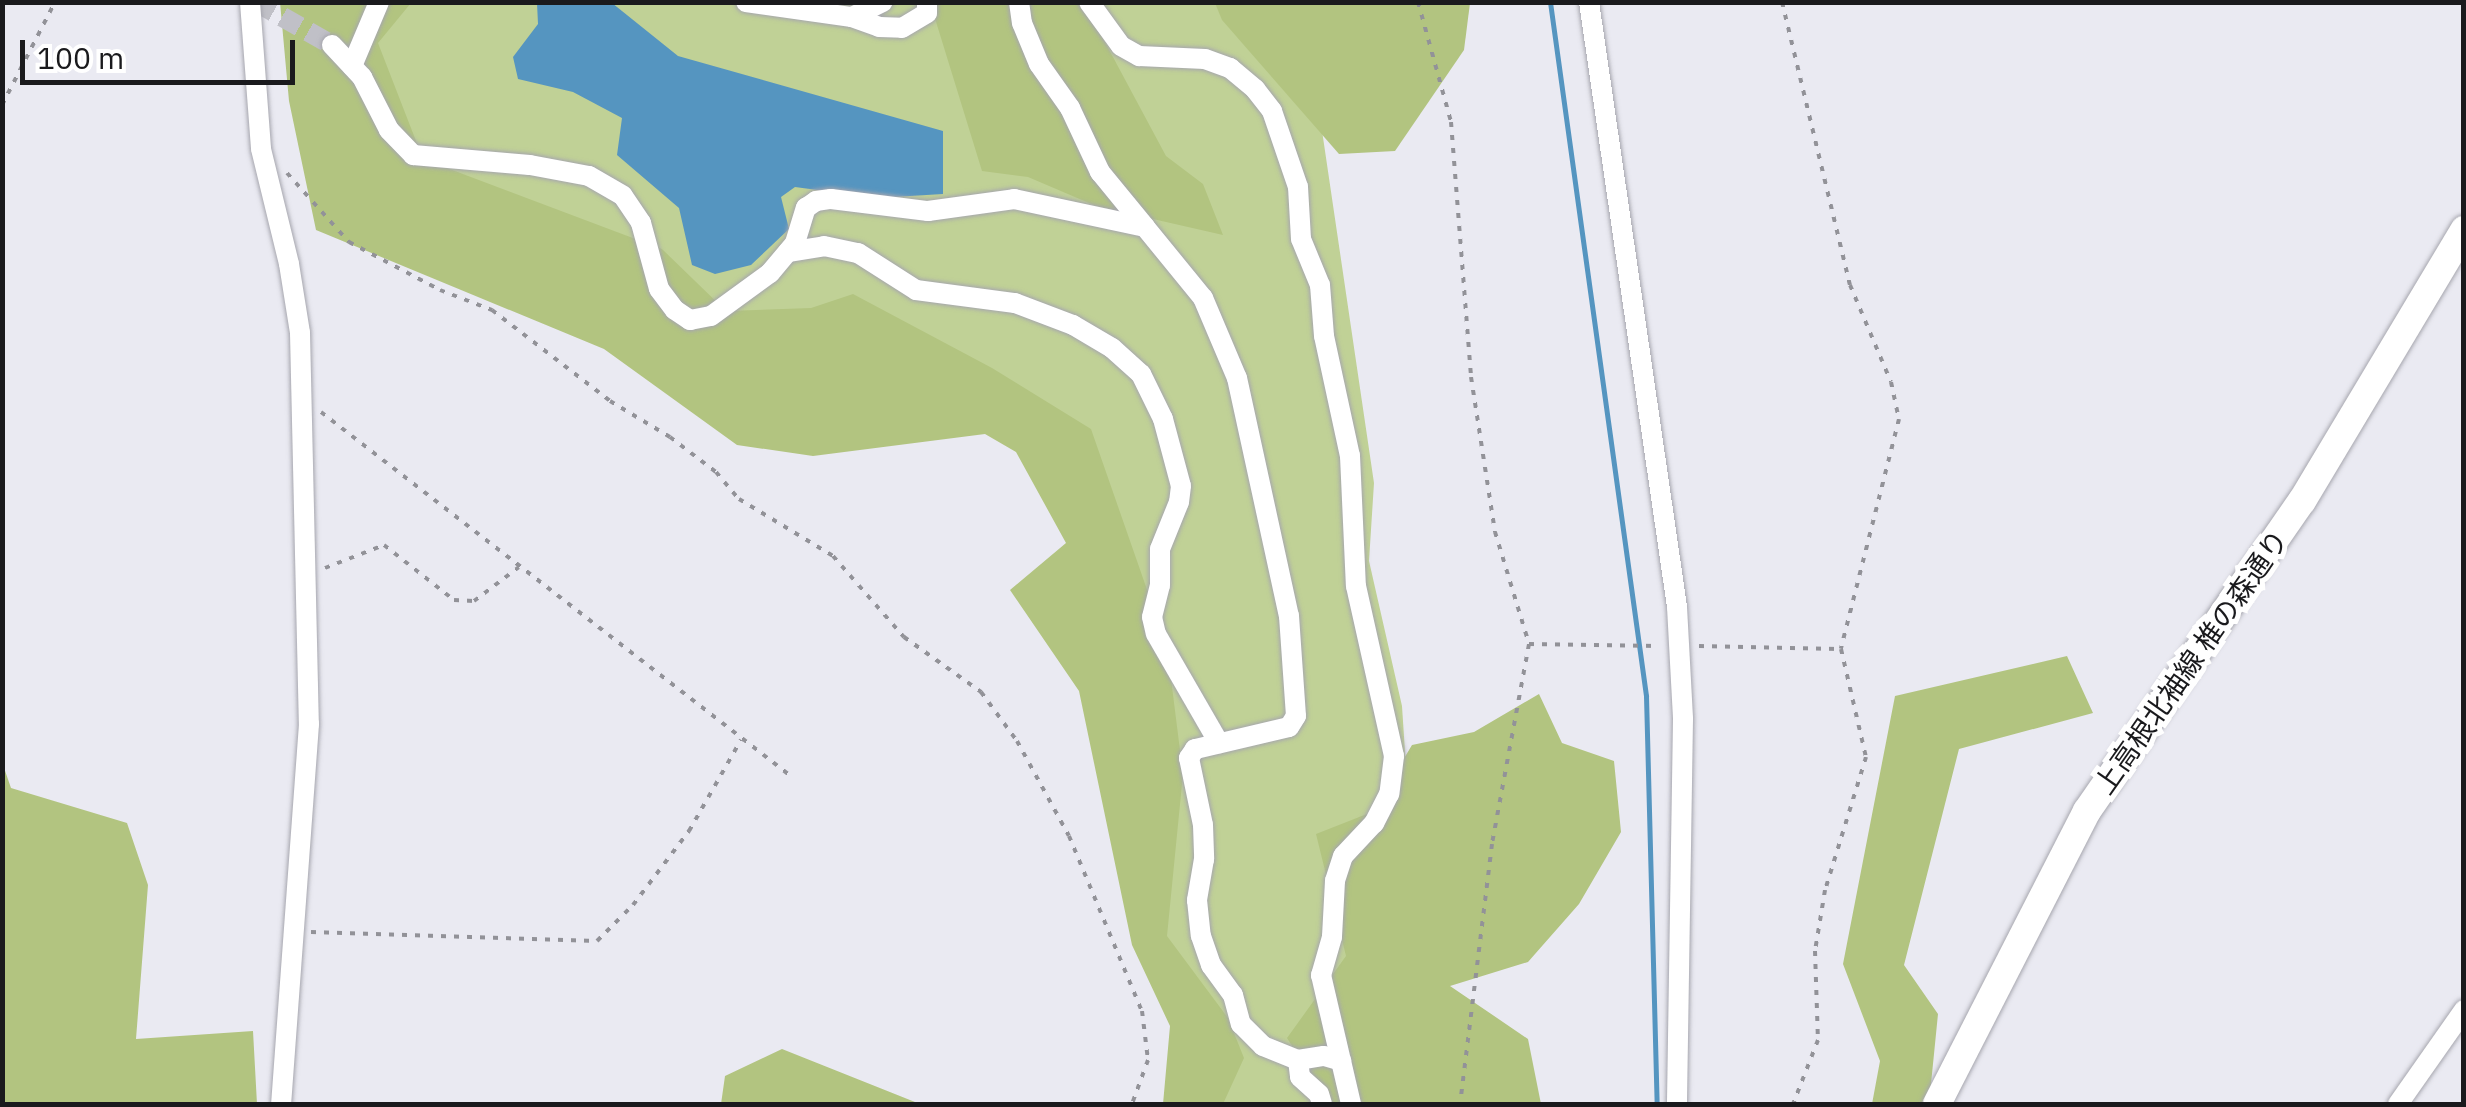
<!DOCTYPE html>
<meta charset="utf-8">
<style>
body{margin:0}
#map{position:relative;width:2466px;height:1107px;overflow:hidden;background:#eaeaf2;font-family:"IBM Plex Sans","Noto Sans JP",sans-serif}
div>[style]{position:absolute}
.green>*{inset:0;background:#c0d196}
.forest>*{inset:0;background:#b2c480}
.water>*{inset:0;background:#5595c0}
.stream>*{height:5px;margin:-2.5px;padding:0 2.5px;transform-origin:2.5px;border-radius:2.5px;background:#5595c0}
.minor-tunnel>*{height:20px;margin-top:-10px;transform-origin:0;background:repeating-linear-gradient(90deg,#c0c0c7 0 20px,transparent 0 30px)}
.path>*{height:4px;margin-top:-2px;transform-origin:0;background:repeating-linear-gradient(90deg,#929298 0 5px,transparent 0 13px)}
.roads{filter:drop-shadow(0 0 2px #a6a6ae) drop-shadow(0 0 2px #a6a6ae)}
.minor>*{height:20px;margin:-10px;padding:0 10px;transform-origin:10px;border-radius:10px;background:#fff}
.major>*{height:28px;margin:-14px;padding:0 14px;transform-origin:14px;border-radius:14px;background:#fff}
span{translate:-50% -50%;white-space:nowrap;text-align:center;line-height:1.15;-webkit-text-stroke:10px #fff;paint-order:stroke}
.street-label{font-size:28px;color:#1a1a1d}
.frame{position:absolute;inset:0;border:5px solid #1a1a1d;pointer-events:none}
.scale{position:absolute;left:20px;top:40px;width:275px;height:45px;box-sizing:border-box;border:5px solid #1a1a1d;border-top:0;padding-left:12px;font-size:30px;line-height:35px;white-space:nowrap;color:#1a1a1d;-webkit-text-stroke:8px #fff;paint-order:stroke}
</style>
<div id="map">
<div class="green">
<i style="clip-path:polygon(835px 2px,1238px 3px,1320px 117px,1374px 483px,1369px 561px,1402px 706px,1412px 859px,1392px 1104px,1189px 1104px,1143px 910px,1055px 448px,782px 350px,376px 163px,361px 3px)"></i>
</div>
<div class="forest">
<i style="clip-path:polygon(280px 2px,411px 3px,378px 43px,423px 159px,662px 249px,726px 311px,811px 308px,853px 294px,992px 368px,1091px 429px,1167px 647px,1183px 774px,1167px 936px,1228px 1018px,1244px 1058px,1223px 1104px,1163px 1104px,1170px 1026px,1132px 945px,1079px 691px,1010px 590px,1066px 543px,1016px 452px,985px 434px,813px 456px,737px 445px,604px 349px,316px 230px,289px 101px)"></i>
<i style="clip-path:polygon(923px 3px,1084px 3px,1166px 156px,1203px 184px,1223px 235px,1096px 206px,1028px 177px,982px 171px,933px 12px)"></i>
<i style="clip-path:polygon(1215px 3px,1470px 3px,1464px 50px,1395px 151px,1339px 154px,1222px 20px)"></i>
<i style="clip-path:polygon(2067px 656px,2093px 713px,1959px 749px,1904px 965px,1938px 1014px,1929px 1104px,1872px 1104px,1880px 1061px,1843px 964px,1895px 696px)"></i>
<i style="clip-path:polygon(1539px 694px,1562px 743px,1614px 761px,1621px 832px,1579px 904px,1528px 962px,1450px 986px,1528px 1039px,1541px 1104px,1329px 1104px,1287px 1038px,1346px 956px,1316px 834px,1372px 812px,1412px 745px,1474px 732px)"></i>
<i style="clip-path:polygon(2px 762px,11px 788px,127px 823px,148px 885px,136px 1039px,253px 1031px,257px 1104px,3px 1104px)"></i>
<i style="clip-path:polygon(782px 1049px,920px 1104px,921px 1104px,721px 1104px,725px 1076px)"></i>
</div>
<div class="water">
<i style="clip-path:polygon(537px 3px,612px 3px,678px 56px,943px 131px,943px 194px,877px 198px,795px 187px,781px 197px,789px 229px,751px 265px,715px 274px,692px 265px,679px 208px,617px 155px,622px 118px,573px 92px,518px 79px,513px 57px,538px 24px)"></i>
</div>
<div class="stream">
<i style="left:1550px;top:2px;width:701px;rotate:82.12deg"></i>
<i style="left:1646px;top:696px;width:408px;rotate:88.5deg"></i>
</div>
<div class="minor-tunnel">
<i style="left:256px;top:2px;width:87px;rotate:29.5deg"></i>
</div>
<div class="path">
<i style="left:1418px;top:2px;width:124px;rotate:74.6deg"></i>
<i style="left:1451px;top:122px;width:256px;rotate:85.5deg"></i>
<i style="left:1471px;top:377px;width:157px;rotate:81.2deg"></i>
<i style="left:1495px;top:532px;width:117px;rotate:73.1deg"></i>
<i style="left:1529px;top:644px;width:203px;rotate:100.5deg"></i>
<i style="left:1492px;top:844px;width:262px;rotate:97deg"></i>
<i style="left:1782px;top:2px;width:291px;rotate:76.5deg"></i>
<i style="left:1850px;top:285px;width:105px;rotate:67.1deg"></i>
<i style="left:1891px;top:382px;width:38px;rotate:78deg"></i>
<i style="left:1899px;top:419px;width:237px;rotate:104.2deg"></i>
<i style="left:1841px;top:649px;width:111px;rotate:77deg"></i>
<i style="left:1866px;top:757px;width:139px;rotate:107.1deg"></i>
<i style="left:1825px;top:890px;width:62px;rotate:99.3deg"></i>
<i style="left:1815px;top:951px;width:89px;rotate:88.1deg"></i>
<i style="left:1818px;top:1040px;width:69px;rotate:111.3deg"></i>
<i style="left:2px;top:105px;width:116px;rotate:-62.8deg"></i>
<i style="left:287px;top:173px;width:93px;rotate:48.1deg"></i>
<i style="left:349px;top:242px;width:103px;rotate:27.8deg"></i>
<i style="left:440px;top:290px;width:56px;rotate:21deg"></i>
<i style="left:492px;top:310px;width:149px;rotate:37.6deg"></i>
<i style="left:610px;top:401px;width:70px;rotate:31deg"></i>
<i style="left:670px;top:437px;width:58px;rotate:37.3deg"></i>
<i style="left:716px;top:472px;width:35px;rotate:50deg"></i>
<i style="left:739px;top:499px;width:110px;rotate:31.2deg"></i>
<i style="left:833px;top:556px;width:108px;rotate:48.8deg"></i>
<i style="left:904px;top:637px;width:95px;rotate:35.5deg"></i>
<i style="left:981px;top:692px;width:61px;rotate:53.7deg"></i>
<i style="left:1017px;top:741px;width:108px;rotate:61.3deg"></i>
<i style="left:1069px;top:836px;width:190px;rotate:67.4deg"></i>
<i style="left:1142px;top:1011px;width:49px;rotate:83deg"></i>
<i style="left:1148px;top:1060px;width:47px;rotate:110deg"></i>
<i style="left:321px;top:412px;width:596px;rotate:37.77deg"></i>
<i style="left:325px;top:568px;width:63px;rotate:-21.3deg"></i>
<i style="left:384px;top:545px;width:89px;rotate:38.2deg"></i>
<i style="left:454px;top:600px;width:20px;rotate:3deg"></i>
<i style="left:474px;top:601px;width:56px;rotate:-37.1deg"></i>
<i style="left:1529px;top:644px;width:130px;rotate:0.9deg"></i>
<i style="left:1699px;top:646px;width:140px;rotate:1.2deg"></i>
<i style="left:311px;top:932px;width:286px;rotate:1.8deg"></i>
<i style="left:597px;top:941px;width:51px;rotate:-45deg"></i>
<i style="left:633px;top:905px;width:93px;rotate:-52.9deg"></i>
<i style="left:689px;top:831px;width:105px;rotate:-60.3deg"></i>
</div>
<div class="roads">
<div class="minor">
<i style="left:250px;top:2px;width:147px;rotate:85.7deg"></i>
<i style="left:261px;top:149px;width:118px;rotate:76.3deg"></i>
<i style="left:289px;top:264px;width:70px;rotate:80.9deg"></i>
<i style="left:300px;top:333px;width:391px;rotate:88.7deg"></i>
<i style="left:309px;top:724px;width:381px;rotate:94.2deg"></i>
<i style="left:746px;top:2px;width:107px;rotate:8.1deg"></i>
<i style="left:852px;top:17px;width:34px;rotate:-26deg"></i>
<i style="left:1019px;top:2px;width:21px;rotate:82deg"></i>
<i style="left:1022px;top:23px;width:44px;rotate:67.5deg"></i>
<i style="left:1039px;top:64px;width:54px;rotate:54.8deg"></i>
<i style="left:1070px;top:108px;width:71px;rotate:64.9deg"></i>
<i style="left:1100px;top:172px;width:71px;rotate:50.7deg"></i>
<i style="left:1089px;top:2px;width:54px;rotate:54deg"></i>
<i style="left:1121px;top:46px;width:21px;rotate:29deg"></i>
<i style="left:1139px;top:56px;width:66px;rotate:2.6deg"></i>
<i style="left:1205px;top:59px;width:27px;rotate:20deg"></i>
<i style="left:1230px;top:68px;width:33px;rotate:40deg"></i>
<i style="left:1255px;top:89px;width:28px;rotate:52deg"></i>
<i style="left:1272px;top:111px;width:80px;rotate:71.1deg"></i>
<i style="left:1298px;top:187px;width:52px;rotate:86.7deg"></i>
<i style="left:1301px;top:239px;width:50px;rotate:67.6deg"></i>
<i style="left:1320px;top:285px;width:51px;rotate:85.5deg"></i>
<i style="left:1324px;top:336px;width:123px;rotate:77.8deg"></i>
<i style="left:1350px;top:456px;width:130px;rotate:87.4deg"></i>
<i style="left:1356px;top:586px;width:174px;rotate:77.4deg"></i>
<i style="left:1394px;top:756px;width:38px;rotate:97deg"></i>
<i style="left:1389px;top:794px;width:33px;rotate:117deg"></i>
<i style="left:1374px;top:823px;width:45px;rotate:133.2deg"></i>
<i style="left:1343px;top:856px;width:26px;rotate:108deg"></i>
<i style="left:1335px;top:881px;width:56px;rotate:93.1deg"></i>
<i style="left:1332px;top:937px;width:40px;rotate:106deg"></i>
<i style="left:1321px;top:975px;width:132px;rotate:76.9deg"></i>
<i style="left:1589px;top:2px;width:611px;rotate:81.72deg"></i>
<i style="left:1677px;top:607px;width:112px;rotate:86.9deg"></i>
<i style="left:1683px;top:719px;width:385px;rotate:90.9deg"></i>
<i style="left:852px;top:17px;width:29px;rotate:20deg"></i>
<i style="left:879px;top:27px;width:23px;rotate:2deg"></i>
<i style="left:902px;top:28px;width:29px;rotate:-31deg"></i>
<i style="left:927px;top:13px;width:11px;rotate:-90deg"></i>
<i style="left:332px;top:45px;width:44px;rotate:46.8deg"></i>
<i style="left:362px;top:77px;width:59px;rotate:63deg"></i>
<i style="left:389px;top:130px;width:35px;rotate:46deg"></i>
<i style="left:413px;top:155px;width:117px;rotate:4.9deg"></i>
<i style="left:530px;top:165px;width:60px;rotate:10.6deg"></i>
<i style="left:589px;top:176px;width:39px;rotate:30deg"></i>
<i style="left:623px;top:196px;width:32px;rotate:56deg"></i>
<i style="left:641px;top:223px;width:68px;rotate:74.7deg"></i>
<i style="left:659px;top:289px;width:26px;rotate:53deg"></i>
<i style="left:675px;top:310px;width:18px;rotate:34deg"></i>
<i style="left:690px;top:320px;width:21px;rotate:-11deg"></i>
<i style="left:711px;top:316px;width:73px;rotate:-36.1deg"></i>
<i style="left:770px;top:273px;width:39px;rotate:-50deg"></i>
<i style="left:795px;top:243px;width:37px;rotate:-73deg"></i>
<i style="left:806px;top:208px;width:12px;rotate:-35deg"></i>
<i style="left:816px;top:201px;width:15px;rotate:-8deg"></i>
<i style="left:831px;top:199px;width:98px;rotate:7.1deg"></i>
<i style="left:928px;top:211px;width:87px;rotate:-7.9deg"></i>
<i style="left:1014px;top:199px;width:134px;rotate:12.1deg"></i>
<i style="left:1145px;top:227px;width:92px;rotate:50.8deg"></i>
<i style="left:1203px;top:298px;width:87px;rotate:67deg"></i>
<i style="left:1237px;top:378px;width:244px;rotate:77.7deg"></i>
<i style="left:1289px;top:616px;width:100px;rotate:86deg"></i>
<i style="left:1296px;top:716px;width:13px;rotate:122deg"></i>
<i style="left:1289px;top:727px;width:97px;rotate:166.8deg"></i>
<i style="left:1195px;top:749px;width:11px;rotate:124deg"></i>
<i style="left:1189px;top:758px;width:68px;rotate:78.2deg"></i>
<i style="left:1203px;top:825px;width:34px;rotate:88deg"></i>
<i style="left:1204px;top:859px;width:42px;rotate:99.7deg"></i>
<i style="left:1197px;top:900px;width:36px;rotate:84deg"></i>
<i style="left:1201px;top:936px;width:31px;rotate:71deg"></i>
<i style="left:1211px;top:965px;width:37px;rotate:54deg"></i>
<i style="left:1233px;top:995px;width:30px;rotate:75deg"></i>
<i style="left:1241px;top:1024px;width:31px;rotate:45deg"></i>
<i style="left:1263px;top:1046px;width:38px;rotate:22deg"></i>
<i style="left:1298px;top:1060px;width:17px;rotate:83deg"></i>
<i style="left:1300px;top:1077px;width:25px;rotate:42deg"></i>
<i style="left:1319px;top:1094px;width:10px;rotate:73deg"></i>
<i style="left:352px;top:66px;width:69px;rotate:-67.1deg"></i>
<i style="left:788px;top:252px;width:36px;rotate:-9deg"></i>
<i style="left:824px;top:246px;width:35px;rotate:12deg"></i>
<i style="left:858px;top:253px;width:69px;rotate:32.5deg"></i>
<i style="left:916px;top:290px;width:100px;rotate:7.5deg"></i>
<i style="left:1015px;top:303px;width:62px;rotate:20.8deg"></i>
<i style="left:1073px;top:325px;width:45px;rotate:30.5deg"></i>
<i style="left:1112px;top:348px;width:39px;rotate:42deg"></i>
<i style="left:1141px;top:374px;width:50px;rotate:63.9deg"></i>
<i style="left:1163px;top:419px;width:69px;rotate:75deg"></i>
<i style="left:1181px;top:486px;width:16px;rotate:97deg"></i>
<i style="left:1179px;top:502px;width:51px;rotate:112deg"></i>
<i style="left:1160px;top:549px;width:36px;rotate:90deg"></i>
<i style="left:1160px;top:585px;width:33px;rotate:104deg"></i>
<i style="left:1152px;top:617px;width:17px;rotate:77deg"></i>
<i style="left:1156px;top:634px;width:126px;rotate:60deg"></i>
<i style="left:1298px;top:1060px;width:26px;rotate:-9deg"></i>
<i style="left:1324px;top:1056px;width:18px;rotate:16deg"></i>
<i style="left:2398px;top:1104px;width:115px;rotate:-54.9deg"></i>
</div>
<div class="major">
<i style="left:1937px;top:1104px;width:329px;rotate:-62.9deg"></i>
<i style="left:2087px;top:811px;width:377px;rotate:-55.3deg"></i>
<i style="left:2302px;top:501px;width:316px;rotate:-59.1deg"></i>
</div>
</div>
<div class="street-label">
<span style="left:2191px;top:662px;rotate:-55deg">上高根北袖線 椎の森通り</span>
</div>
<div class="frame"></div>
<div class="scale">100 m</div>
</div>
